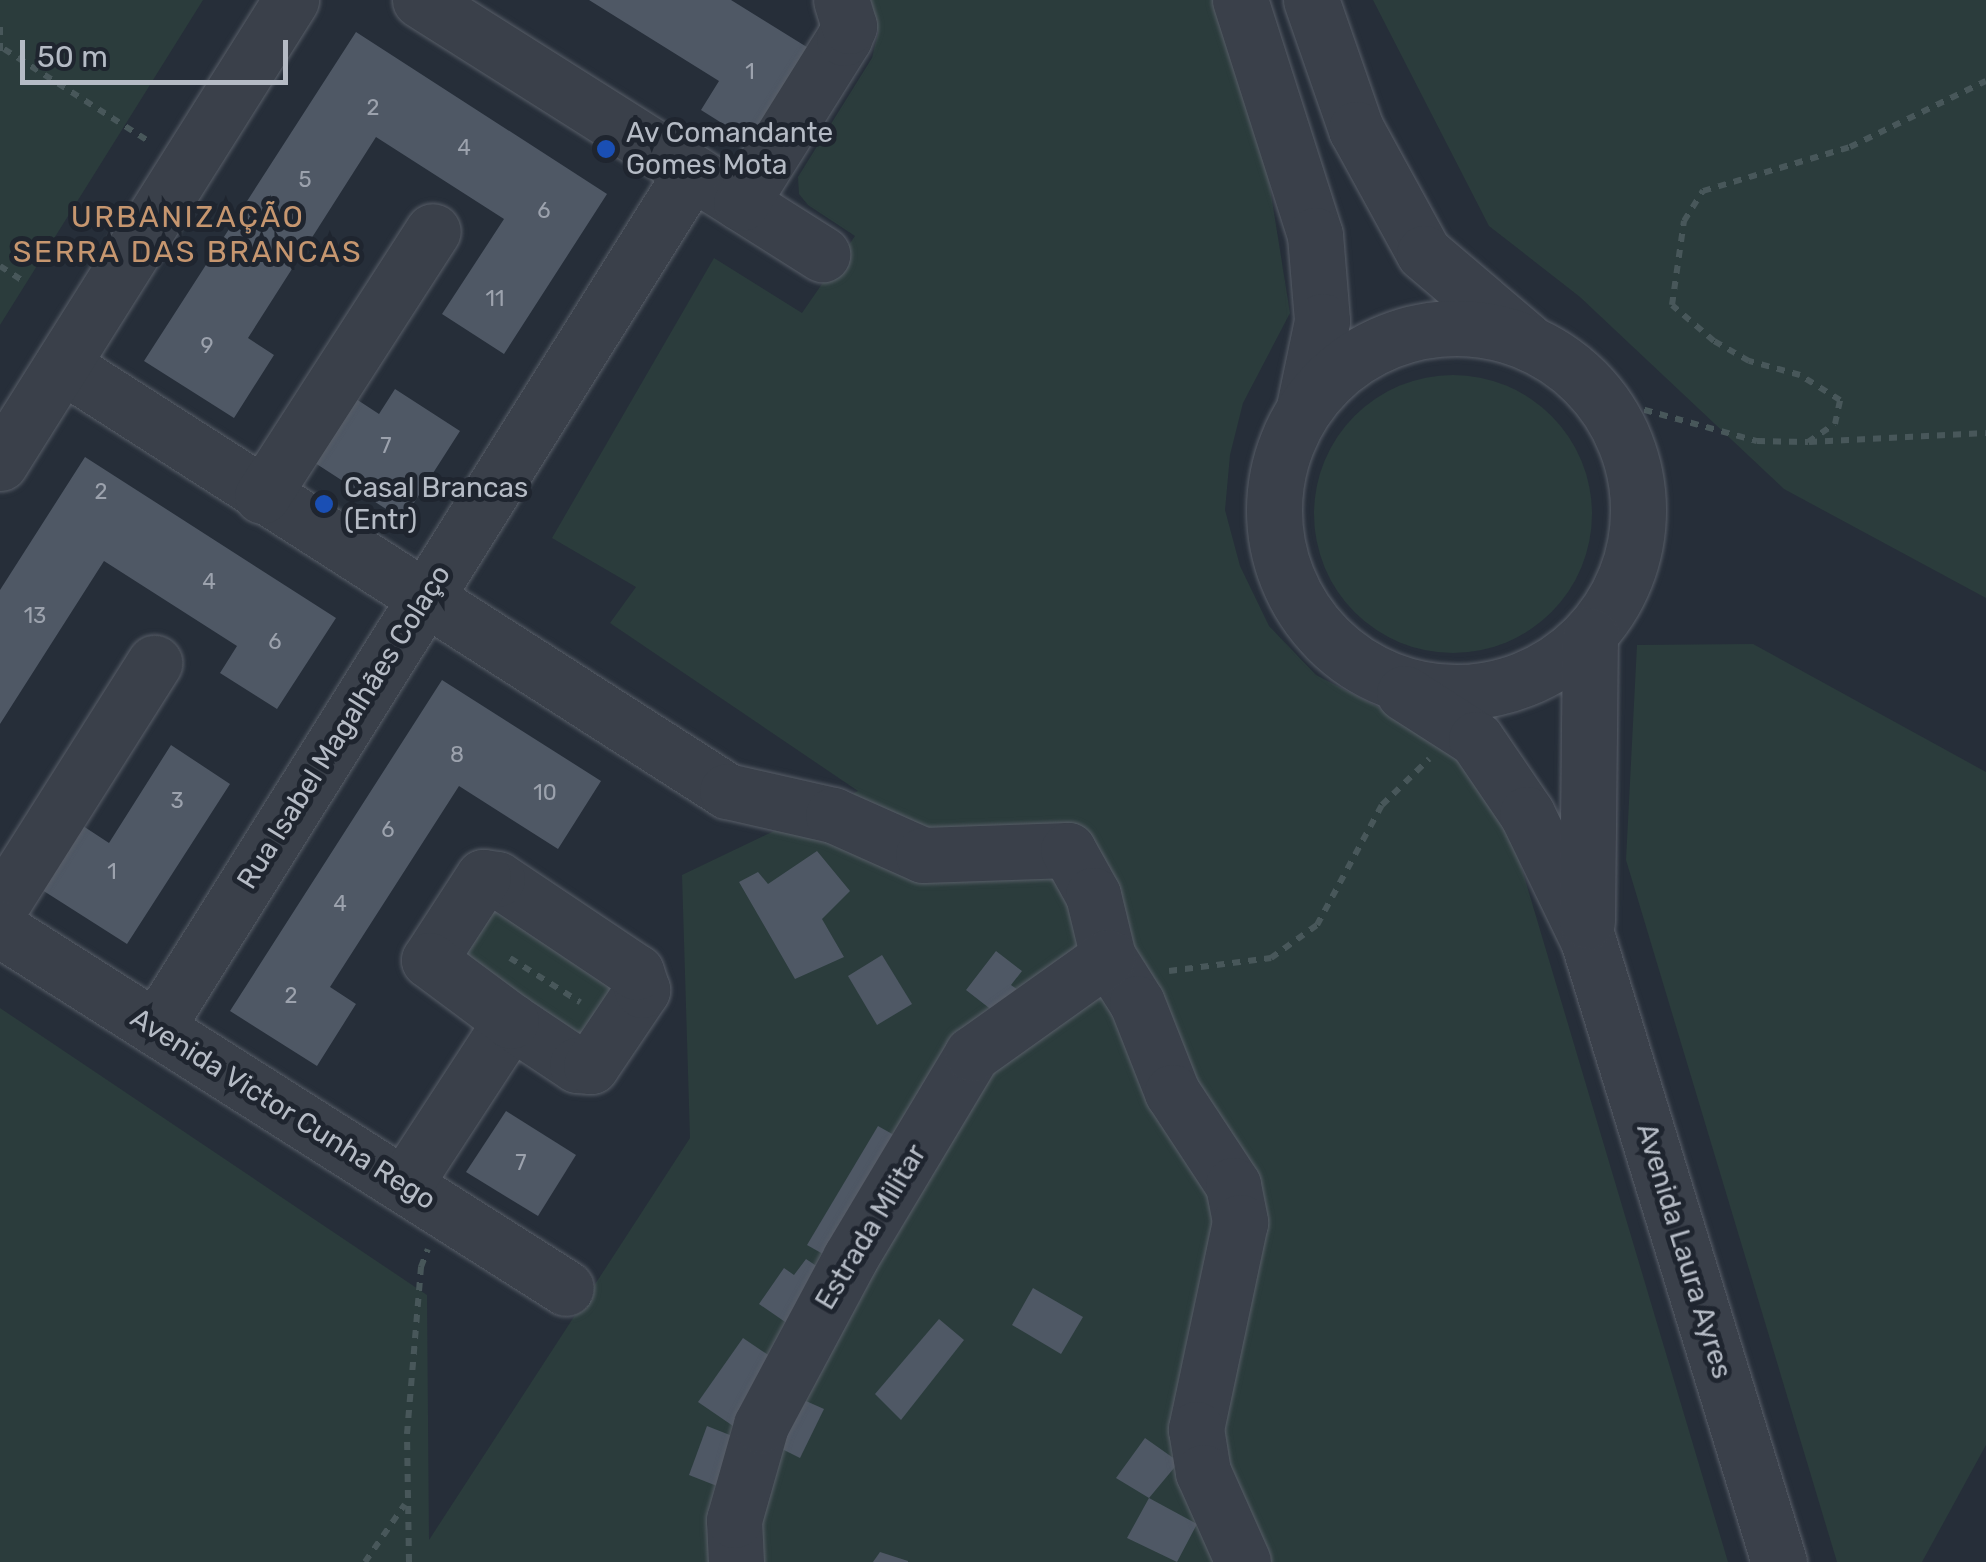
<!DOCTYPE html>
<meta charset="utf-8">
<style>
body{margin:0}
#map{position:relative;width:1986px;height:1562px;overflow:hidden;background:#262e39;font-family:Rubik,sans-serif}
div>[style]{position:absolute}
.green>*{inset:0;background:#2b3c3c}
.round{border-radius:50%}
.building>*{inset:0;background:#4f5865}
.path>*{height:6px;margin-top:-3px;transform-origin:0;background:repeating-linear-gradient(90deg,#48575a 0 8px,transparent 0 16px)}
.roads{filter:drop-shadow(0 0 2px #585e68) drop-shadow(0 0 2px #585e68)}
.minor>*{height:55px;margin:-27.5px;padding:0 27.5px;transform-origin:27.5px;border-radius:27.5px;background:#3a404a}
.minor>.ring{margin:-27.5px;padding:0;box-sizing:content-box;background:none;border:55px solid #3a404a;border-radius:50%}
.dots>*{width:28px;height:28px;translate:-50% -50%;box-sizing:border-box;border:5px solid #1f252f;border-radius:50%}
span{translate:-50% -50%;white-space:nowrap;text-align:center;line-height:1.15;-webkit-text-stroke:10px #1f252f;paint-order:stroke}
.number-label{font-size:22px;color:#9ca2ad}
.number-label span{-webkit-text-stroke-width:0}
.poi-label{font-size:28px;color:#b5bbc5}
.left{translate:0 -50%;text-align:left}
.street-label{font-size:28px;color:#b5bbc5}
.neighbourhood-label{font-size:30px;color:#c6966f;letter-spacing:2.5px}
.scale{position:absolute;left:20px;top:40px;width:268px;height:45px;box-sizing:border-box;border:5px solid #b5bbc5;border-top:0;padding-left:12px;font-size:30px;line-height:35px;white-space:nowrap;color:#b5bbc5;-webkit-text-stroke:8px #1f252f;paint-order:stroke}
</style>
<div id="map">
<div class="green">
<i style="clip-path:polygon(0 0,203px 0,0 325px)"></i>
<i style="clip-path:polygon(871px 0,1215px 0,1263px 144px,1290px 313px,1243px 403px,1230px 455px,1225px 510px,1240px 566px,1269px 626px,1316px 675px,1413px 725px,1465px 763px,1513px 839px,1728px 1562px,0 1562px,0 1008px,427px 1295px,429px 1540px,690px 1138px,682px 875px,858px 791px,610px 623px,636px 587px,552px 538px,714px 258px,802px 313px,855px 236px,808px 205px,799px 194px,798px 177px,872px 58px,878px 33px)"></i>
<i style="clip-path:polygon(1373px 0,1986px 0,1986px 598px,1784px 489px,1580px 297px,1489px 226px)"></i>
<i class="round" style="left:1314px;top:375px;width:278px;height:278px"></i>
<i style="clip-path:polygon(1753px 644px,1986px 772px,1986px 1445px,1922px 1562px,1837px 1562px,1626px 860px,1637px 645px)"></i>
<i style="clip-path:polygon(499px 900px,616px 980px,589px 1034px,569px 1035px,457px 948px)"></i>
</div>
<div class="building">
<i style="clip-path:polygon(589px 0,731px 0,810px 49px,752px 142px,701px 110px,719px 81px)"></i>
<i style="clip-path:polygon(356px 32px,607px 194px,504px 354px,442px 314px,504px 219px,376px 137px,248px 338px,274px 355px,234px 418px,144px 361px)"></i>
<i style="clip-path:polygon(395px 389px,460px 431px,403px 520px,312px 461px,353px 397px,379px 414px)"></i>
<i style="clip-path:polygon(85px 457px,336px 618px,277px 709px,220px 673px,237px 646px,104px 561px,0 724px,0 590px)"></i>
<i style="clip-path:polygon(442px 680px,601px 781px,558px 849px,459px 786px,330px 987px,356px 1004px,317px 1066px,230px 1011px)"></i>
<i style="clip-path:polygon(171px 745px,230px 784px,127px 944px,39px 888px,80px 824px,109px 843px)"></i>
<i style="clip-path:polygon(817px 851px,850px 891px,822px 919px,844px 957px,795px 979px,739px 882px,758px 872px,768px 884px)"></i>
<i style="clip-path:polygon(996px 951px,1022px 971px,1011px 985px,1022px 993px,1002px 1018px,966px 990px)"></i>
<i style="clip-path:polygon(882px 955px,912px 1004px,877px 1025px,848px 976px)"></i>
<i style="clip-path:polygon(506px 1111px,576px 1155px,538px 1216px,466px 1172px)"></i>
<i style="clip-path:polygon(878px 1126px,901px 1139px,830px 1258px,807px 1245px)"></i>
<i style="clip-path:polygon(806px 1259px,827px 1273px,791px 1326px,759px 1304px,784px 1268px,794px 1275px)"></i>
<i style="clip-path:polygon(1033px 1288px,1083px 1317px,1061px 1354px,1012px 1325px)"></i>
<i style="clip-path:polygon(939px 1319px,964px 1340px,901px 1420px,875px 1394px)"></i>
<i style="clip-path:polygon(743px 1338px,780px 1363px,736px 1428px,698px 1402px)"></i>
<i style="clip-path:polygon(797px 1397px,824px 1409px,800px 1458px,774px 1445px)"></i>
<i style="clip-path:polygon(707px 1426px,740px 1439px,722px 1488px,689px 1475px)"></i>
<i style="clip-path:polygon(1145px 1438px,1179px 1462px,1149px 1498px,1197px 1524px,1177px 1562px,1127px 1538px,1149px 1498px,1116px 1478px)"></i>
<i style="clip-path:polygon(880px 1552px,908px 1561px,908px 1562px,873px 1562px)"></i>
</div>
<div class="path">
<i style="left:0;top:27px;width:30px;rotate:90deg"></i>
<i style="left:4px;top:49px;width:173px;rotate:32.5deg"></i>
<i style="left:0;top:266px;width:31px;rotate:33deg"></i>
<i style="left:1598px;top:397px;width:165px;rotate:15.5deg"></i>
<i style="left:1757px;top:441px;width:51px;rotate:1.1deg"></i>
<i style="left:1808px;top:442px;width:32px;rotate:-34deg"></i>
<i style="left:1835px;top:424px;width:25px;rotate:-78deg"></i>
<i style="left:1840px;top:400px;width:47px;rotate:-148deg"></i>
<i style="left:1800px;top:375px;width:53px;rotate:-164.6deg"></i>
<i style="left:1749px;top:361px;width:40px;rotate:-150.3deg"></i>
<i style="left:1714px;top:341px;width:55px;rotate:-139.4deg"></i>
<i style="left:1672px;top:305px;width:85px;rotate:-81.9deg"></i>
<i style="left:1684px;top:221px;width:36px;rotate:-58deg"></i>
<i style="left:1703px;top:191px;width:153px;rotate:-16.7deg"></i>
<i style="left:1850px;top:147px;width:151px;rotate:-25.9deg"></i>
<i style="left:1809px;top:442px;width:177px;rotate:-2.9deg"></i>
<i style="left:510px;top:958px;width:83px;rotate:32.2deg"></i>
<i style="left:1169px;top:971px;width:103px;rotate:-7.3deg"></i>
<i style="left:1271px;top:958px;width:57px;rotate:-35.7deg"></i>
<i style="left:1317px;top:925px;width:136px;rotate:-61.6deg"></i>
<i style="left:1382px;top:805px;width:66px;rotate:-44.4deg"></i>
<i style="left:365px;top:1562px;width:70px;rotate:-55.4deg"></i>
<i style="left:409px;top:1562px;width:128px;rotate:-90.9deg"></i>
<i style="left:407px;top:1434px;width:168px;rotate:-85.2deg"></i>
<i style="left:421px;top:1267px;width:19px;rotate:-69deg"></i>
</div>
<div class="roads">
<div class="minor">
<i style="left:420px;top:0;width:476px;rotate:32.3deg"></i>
<i style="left:1240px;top:0;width:247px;rotate:72.3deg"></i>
<i style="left:1315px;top:235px;width:86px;rotate:85.3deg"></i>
<i style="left:1322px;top:321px;width:88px;rotate:101.8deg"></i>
<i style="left:1311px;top:0;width:137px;rotate:70.8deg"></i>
<i style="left:1356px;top:129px;width:141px;rotate:61.3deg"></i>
<i style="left:1424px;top:253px;width:133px;rotate:40.4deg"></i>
<i style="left:741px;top:203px;width:195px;rotate:-58deg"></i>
<i style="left:844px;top:38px;width:13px;rotate:-67deg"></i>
<i style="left:849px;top:26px;width:27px;rotate:-107deg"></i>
<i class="ring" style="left:1274px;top:328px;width:309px;height:309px"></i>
<i style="left:62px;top:365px;width:790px;rotate:32.64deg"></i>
<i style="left:727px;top:791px;width:109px;rotate:12.8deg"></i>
<i style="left:833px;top:815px;width:98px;rotate:24deg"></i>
<i style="left:923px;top:855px;width:145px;rotate:-2deg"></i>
<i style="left:1068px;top:850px;width:51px;rotate:60.9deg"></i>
<i style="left:1093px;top:895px;width:64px;rotate:76.4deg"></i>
<i style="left:1108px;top:957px;width:54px;rotate:57.8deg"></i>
<i style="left:1137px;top:1003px;width:96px;rotate:68.5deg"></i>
<i style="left:1172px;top:1092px;width:111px;rotate:56.7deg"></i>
<i style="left:1233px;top:1185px;width:38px;rotate:79deg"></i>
<i style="left:1240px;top:1222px;width:212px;rotate:102deg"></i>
<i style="left:1196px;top:1429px;width:44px;rotate:80.8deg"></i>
<i style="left:1203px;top:1472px;width:98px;rotate:66deg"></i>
<i style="left:0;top:463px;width:547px;rotate:-57.85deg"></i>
<i style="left:262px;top:496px;width:315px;rotate:-57.2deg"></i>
<i style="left:1404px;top:693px;width:85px;rotate:32.6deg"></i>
<i style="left:1476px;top:739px;width:91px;rotate:55.8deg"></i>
<i style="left:1527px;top:814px;width:140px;rotate:64.2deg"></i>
<i style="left:1588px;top:940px;width:651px;rotate:72.93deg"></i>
<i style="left:0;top:907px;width:289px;rotate:-57.7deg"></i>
<i style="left:1587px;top:921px;width:286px;rotate:-89.4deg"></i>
<i style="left:0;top:929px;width:670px;rotate:32.39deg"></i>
<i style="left:156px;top:1028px;width:1009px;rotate:-57.96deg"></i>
<i style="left:404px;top:1185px;width:196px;rotate:-56.9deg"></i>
<i style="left:511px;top:1021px;width:79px;rotate:33.7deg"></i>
<i style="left:577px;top:1065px;width:14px;rotate:4deg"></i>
<i style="left:591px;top:1066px;width:92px;rotate:-56.1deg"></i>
<i style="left:642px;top:990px;width:19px;rotate:-108deg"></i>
<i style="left:636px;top:972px;width:167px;rotate:-146.2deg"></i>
<i style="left:497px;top:879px;width:14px;rotate:-172deg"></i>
<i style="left:483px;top:877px;width:99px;rotate:123deg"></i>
<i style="left:429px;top:960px;width:102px;rotate:36.6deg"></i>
<i style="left:736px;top:1562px;width:42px;rotate:-92.7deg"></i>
<i style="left:734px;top:1520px;width:99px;rotate:-74.1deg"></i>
<i style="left:761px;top:1425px;width:189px;rotate:-61.9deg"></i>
<i style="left:850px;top:1258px;width:238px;rotate:-59.1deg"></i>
<i style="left:972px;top:1054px;width:167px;rotate:-35.5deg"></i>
</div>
</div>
<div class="dots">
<i style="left:606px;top:149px;background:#1a4fb4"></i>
<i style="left:324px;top:504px;background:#1a4fb4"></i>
</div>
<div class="number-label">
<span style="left:750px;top:72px">1</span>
<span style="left:373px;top:108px">2</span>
<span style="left:464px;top:148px">4</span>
<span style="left:305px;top:180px">5</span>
<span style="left:544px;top:211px">6</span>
<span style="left:495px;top:299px">11</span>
<span style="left:207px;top:346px">9</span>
<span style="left:386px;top:446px">7</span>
<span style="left:101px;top:492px">2</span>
<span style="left:209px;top:582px">4</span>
<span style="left:35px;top:616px">13</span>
<span style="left:275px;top:642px">6</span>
<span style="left:457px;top:755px">8</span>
<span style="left:545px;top:793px">10</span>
<span style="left:177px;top:801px">3</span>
<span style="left:388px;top:830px">6</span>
<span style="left:112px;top:872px">1</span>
<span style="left:340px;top:904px">4</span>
<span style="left:291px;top:996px">2</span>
<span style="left:521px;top:1163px">7</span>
</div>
<div class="poi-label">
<span class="left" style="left:626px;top:149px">Av Comandante<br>Gomes Mota</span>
<span class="left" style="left:344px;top:504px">Casal Brancas<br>(Entr)</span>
</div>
<div class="street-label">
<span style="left:344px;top:727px;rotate:-58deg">Rua Isabel Magalhães Colaço</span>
<span style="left:283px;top:1109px;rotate:32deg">Avenida Victor Cunha Rego</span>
<span style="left:871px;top:1227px;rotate:-59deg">Estrada Militar</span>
<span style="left:1684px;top:1251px;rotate:73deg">Avenida Laura Ayres</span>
</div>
<div class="neighbourhood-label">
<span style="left:188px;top:234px">URBANIZAÇÃO<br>SERRA DAS BRANCAS</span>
</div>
<div class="scale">50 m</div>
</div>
